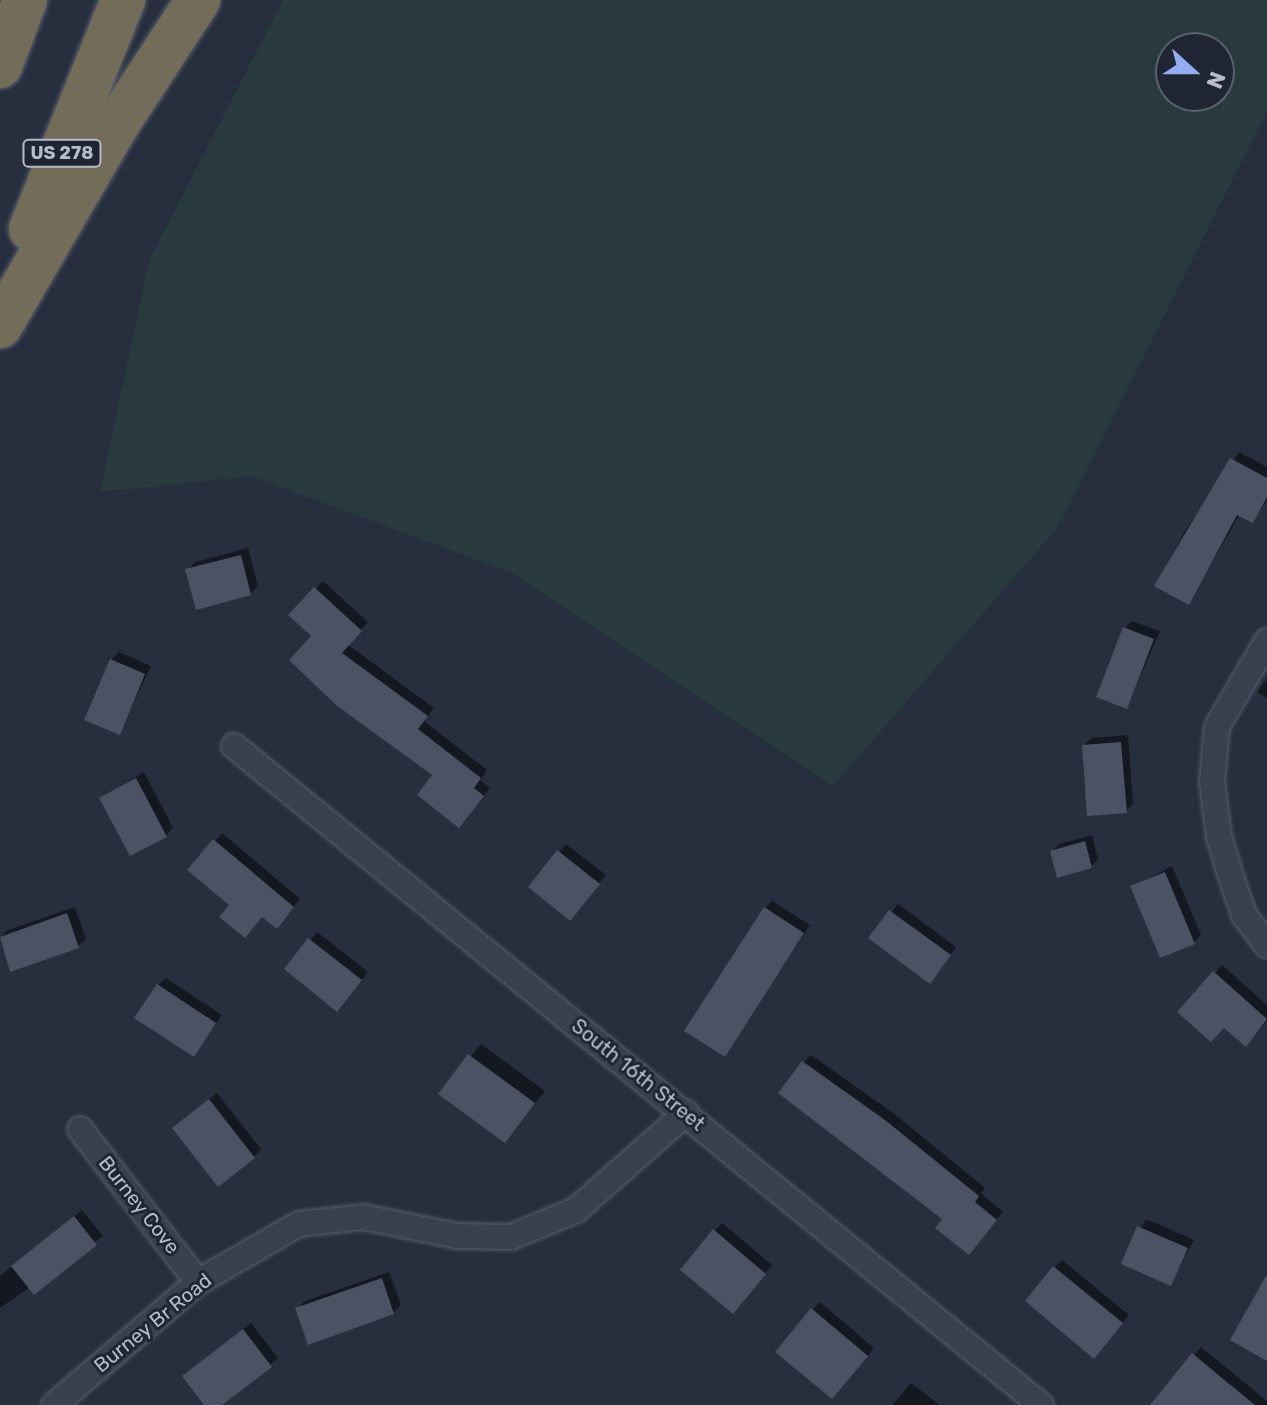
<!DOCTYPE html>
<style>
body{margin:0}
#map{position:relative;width:1267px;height:1405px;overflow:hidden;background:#272e3e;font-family:Rubik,sans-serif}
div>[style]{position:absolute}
.green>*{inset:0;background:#293a3f}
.shadow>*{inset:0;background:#0007}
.building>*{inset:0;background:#4b5264}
.roads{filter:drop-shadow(0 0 2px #585e6b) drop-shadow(0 0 2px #585e6b)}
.minor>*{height:24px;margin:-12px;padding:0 12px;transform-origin:12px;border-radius:12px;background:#3a404e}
.motorway>*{height:44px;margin:-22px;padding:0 22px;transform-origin:22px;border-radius:22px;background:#736c58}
span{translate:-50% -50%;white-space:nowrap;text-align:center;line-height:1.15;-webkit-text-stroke:6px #1f2533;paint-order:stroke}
.shield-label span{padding:2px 6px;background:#1f2533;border:2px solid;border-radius:6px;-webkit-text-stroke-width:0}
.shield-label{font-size:18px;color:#b7bcc8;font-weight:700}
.street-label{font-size:20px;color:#b7bcc8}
.north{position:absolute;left:1155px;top:32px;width:80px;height:80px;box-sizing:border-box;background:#1f2533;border:2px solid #5c616f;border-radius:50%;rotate:111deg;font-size:22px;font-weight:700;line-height:32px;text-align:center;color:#b7bcc8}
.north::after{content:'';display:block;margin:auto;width:28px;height:36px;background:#94adf1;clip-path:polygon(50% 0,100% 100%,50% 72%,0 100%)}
</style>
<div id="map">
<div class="green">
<i style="clip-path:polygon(evenodd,283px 0,1267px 0,1267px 111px,1058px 527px,833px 786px,512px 573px,251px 476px,100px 492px,149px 261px,283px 0,1171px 48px,1219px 48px,1219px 96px,1171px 96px,1171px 48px)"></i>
</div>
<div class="shadow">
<i style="clip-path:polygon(1239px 452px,1267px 467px,1267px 500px,1252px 521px,1240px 514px,1188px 603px,1156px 586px,1184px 533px)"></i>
<i style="clip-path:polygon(248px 548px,258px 586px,250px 594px,187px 570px,195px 562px)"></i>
<i style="clip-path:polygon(323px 581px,368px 622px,347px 644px,434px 708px,424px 721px,487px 770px,480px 780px,490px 788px,459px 826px,435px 775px,291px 615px)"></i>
<i style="clip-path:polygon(1132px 621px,1160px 631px,1127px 707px,1125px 628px)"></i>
<i style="clip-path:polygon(119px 652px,151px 666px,119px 733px,111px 660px)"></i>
<i style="clip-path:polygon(1267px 678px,1267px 698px,1257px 692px)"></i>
<i style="clip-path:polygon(1128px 735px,1133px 804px,1126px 811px,1084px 745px,1092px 738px)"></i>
<i style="clip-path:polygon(144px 772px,173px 828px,166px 835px,102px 798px)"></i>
<i style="clip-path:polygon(222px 833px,300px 899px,284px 919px,232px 905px,190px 870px)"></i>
<i style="clip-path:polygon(1092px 835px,1098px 859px,1091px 867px,1052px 851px,1060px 844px)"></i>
<i style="clip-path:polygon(566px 844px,606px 875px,577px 911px,531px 887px)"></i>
<i style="clip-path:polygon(1172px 866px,1201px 935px,1194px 942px,1133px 887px)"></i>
<i style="clip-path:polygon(772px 901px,810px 925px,724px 1054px,765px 908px)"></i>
<i style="clip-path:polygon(898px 904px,956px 947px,937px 974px,871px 938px)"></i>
<i style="clip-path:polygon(75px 907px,86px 939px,78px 946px,12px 970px,0 938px,8px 930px)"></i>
<i style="clip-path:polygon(317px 932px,368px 972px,344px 1002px,287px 969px)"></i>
<i style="clip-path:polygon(1222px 965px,1267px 1005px,1267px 1021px,1253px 1037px,1215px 973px)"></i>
<i style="clip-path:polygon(166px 978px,222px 1015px,194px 1055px,158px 985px)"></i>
<i style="clip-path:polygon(481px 1044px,545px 1091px,505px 1140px,441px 1093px)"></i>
<i style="clip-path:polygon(811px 1055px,892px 1112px,985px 1188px,981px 1193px,1003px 1212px,976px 1245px,945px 1218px,803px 1063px)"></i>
<i style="clip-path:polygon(217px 1093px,261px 1149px,254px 1157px,182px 1121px)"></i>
<i style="clip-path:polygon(82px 1210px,103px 1236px,0 1308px,0 1276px)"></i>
<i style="clip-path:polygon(1146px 1219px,1194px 1240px,1171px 1283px,1123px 1263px)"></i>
<i style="clip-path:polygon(722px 1223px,772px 1265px,740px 1304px,714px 1231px)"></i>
<i style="clip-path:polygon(1062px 1260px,1129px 1315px,1101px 1349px,1055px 1267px)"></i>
<i style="clip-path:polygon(389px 1272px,401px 1305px,393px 1313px,298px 1308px,305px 1301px)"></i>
<i style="clip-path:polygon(820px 1302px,874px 1348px,839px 1389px,812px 1310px)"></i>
<i style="clip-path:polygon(251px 1323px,278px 1358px,219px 1405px,206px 1405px,192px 1369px)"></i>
<i style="clip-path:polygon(1201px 1347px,1267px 1401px,1267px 1405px,1154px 1405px)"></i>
<i style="clip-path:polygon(911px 1383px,940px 1405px,892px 1405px)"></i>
</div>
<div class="building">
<i style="clip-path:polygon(1230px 458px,1267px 478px,1267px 497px,1253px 523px,1237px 515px,1189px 605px,1154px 586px)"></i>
<i style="clip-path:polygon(241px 555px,251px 595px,196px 610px,185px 569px)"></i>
<i style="clip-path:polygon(314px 587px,362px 631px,342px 653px,428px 716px,418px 729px,481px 778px,474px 788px,484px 796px,459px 828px,417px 795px,432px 775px,336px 705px,289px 660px,311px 636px,288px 615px)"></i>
<i style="clip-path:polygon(1123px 627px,1154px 639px,1127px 709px,1096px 697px)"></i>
<i style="clip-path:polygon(110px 659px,145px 674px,120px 735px,84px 720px)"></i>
<i style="clip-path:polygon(1121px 742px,1127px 813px,1087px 816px,1082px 745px)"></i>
<i style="clip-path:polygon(136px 778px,167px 837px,130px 856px,99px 798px)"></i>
<i style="clip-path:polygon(213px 839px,294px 907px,277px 929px,262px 917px,245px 938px,219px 917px,229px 905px,187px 870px)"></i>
<i style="clip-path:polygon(1085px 841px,1092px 868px,1057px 878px,1050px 851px)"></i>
<i style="clip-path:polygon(557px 850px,600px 884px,570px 921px,528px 887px)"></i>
<i style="clip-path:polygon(1165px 872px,1195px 944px,1160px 958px,1130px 886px)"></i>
<i style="clip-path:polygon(764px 907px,804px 933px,725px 1057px,684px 1031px)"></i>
<i style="clip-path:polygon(889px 910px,951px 955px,930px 984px,868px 938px)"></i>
<i style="clip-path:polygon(67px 913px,79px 948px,10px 972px,0 937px)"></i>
<i style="clip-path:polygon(308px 938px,362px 980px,337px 1012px,284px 969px)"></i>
<i style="clip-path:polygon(1213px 971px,1267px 1019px,1246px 1047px,1224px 1028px,1211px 1042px,1177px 1012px)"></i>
<i style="clip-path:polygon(157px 984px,216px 1023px,194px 1057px,134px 1018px)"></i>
<i style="clip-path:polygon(468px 1054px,535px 1103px,505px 1143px,438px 1094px)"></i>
<i style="clip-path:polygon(802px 1061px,885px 1120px,979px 1196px,975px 1202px,997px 1220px,969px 1255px,935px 1228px,942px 1219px,778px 1093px)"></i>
<i style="clip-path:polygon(209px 1099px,255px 1158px,218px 1187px,172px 1128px)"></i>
<i style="clip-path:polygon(74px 1216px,97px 1245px,34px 1295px,11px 1266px)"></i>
<i style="clip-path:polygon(1137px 1226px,1188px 1248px,1171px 1286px,1121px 1264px)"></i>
<i style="clip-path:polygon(713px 1229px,766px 1274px,733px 1314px,680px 1270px)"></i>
<i style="clip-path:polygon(1053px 1266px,1123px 1323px,1094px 1359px,1025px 1301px)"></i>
<i style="clip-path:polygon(1267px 1274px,1267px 1361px,1230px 1340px)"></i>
<i style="clip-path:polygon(382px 1278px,394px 1314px,308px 1345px,295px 1308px)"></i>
<i style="clip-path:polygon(811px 1308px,868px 1356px,832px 1399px,775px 1352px)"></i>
<i style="clip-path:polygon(243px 1329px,272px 1367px,222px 1405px,204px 1405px,182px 1376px)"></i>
<i style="clip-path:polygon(1192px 1353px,1222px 1378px,1255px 1405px,1150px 1405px)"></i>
</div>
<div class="roads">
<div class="minor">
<i style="left:1267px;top:641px;width:99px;rotate:120.2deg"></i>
<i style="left:1217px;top:727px;width:55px;rotate:95.2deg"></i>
<i style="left:1212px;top:782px;width:55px;rotate:82.7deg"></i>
<i style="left:1219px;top:837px;width:45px;rotate:73.2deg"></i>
<i style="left:1232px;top:880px;width:37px;rotate:71deg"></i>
<i style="left:1244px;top:915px;width:38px;rotate:53deg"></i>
<i style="left:234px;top:746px;width:1042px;rotate:39.24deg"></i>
<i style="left:80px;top:1129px;width:193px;rotate:52.4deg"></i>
<i style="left:54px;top:1405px;width:189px;rotate:-40.5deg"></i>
<i style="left:198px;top:1282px;width:116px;rotate:-29.9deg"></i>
<i style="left:299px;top:1224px;width:64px;rotate:-6.2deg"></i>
<i style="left:363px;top:1217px;width:96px;rotate:11.4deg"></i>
<i style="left:457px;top:1236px;width:54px;rotate:1.1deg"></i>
<i style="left:511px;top:1237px;width:70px;rotate:-22.6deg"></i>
<i style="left:576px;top:1210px;width:147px;rotate:-41.4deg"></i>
</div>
<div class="motorway">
<i style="left:0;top:66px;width:71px;rotate:-69.3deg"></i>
<i style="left:31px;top:229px;width:247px;rotate:-68.1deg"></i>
<i style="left:0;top:326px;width:228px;rotate:-59.9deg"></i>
<i style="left:114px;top:129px;width:154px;rotate:-56.9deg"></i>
</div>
</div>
<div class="shield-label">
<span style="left:62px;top:153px">US 278</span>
</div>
<div class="street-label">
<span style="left:638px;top:1075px;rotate:39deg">South 16th Street</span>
<span style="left:139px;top:1205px;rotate:52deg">Burney Cove</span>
<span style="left:153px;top:1323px;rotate:-39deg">Burney Br Road</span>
</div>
<div class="north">N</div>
</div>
